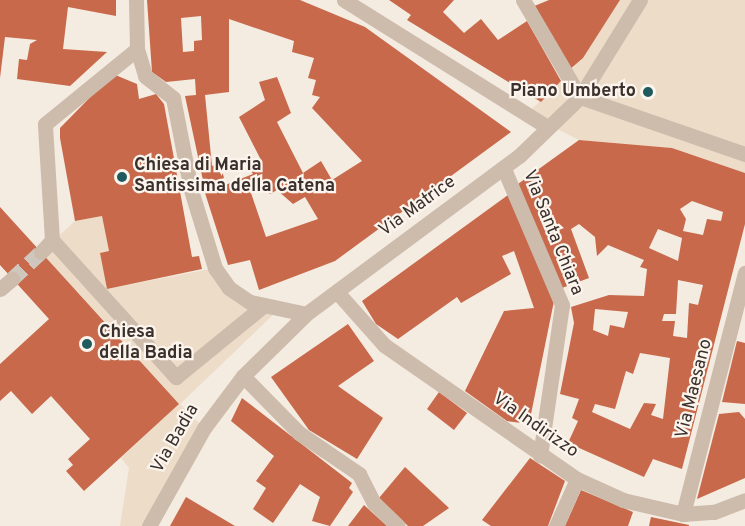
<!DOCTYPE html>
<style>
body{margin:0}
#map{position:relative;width:745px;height:526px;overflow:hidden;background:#f4ebe1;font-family:Overpass,sans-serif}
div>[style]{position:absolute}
.plaza>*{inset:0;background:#ecdcc8}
.building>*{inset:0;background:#c8694b}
.minor-tunnel>*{height:15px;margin-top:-7.5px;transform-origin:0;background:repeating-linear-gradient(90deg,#cfc6bd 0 15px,transparent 0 23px)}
.pedestrian>*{height:15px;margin:-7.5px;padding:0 7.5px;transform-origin:7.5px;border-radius:7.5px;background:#cdbbac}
.minor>*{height:15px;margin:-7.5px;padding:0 7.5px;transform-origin:7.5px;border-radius:7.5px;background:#cdbbac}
.dots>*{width:16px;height:16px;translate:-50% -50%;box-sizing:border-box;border:3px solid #fbf5ee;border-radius:50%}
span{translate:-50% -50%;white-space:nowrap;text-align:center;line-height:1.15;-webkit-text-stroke:4.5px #fbf5ee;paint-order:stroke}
.poi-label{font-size:18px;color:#3b302b;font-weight:700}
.right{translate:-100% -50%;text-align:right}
.left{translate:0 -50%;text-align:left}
.street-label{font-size:18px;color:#3b302b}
</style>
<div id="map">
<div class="plaza">
<i style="clip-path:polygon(620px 0,745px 0,745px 173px,672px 148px,579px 140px,527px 114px,583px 58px)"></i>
<i style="clip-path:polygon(102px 216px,109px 251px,100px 253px,107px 289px,215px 268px,229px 288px,277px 311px,180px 404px,204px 428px,149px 526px,120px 526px,129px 468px,121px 458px,179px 404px,41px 252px,75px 221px)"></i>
</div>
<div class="building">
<i style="clip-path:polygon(0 0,116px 0,116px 16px,68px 7px,63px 49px,107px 52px,70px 86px,17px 79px,19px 59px,27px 60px,30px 44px,37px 40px,5px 37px,0 78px)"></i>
<i style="clip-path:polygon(evenodd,147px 0,300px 0,365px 27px,511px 132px,335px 261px,259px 290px,250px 260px,228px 265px,205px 193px,253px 174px,250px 170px,262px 162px,239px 117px,265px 100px,259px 82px,277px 77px,291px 113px,277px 122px,303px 173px,321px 161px,332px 180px,362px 161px,312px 108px,320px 97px,312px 95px,316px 80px,308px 78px,314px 58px,292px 52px,294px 41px,229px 19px,229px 92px,205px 95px,212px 166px,220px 163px,224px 178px,204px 185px,185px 96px,196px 95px,195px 79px,166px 82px,152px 72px,147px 0,201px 16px,202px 40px,194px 41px,194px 51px,183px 52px,181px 18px,201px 16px,147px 0,261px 187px,270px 194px,277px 190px,293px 204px,305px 197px,318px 219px,266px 237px,250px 190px,261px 187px)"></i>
<i style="clip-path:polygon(389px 0,454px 0,443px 12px,464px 33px,481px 19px,498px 40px,527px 21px,561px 81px,541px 102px,407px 20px,411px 15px)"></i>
<i style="clip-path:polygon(549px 0,620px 0,583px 58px,568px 71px,532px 7px)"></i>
<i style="clip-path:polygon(113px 74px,137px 84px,139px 99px,156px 94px,164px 104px,192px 257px,199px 256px,202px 269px,107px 289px,100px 253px,109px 251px,102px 216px,75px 221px,60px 138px,60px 128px)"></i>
<i style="clip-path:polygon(evenodd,579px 140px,672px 148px,745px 173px,745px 224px,682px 469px,653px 459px,644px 477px,568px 443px,578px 421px,572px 418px,579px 399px,560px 394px,574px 323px,571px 307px,609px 295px,644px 296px,647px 269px,640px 267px,644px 260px,608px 245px,597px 256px,595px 237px,579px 224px,571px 229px,589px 278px,562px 288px,518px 184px,579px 140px,692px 201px,723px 212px,721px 221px,707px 219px,703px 235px,683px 231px,686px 219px,680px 209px,692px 201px,579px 140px,658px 229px,682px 238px,678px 261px,649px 248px,658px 229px,579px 140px,678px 280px,703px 285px,698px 305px,689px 303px,687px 338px,673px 336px,675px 321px,662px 321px,664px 314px,676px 314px,678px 280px,579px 140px,595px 309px,628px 312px,624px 328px,610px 325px,608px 336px,593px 330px,595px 309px,579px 140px,640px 353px,670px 358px,663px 419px,651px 415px,656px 404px,644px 403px,630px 429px,592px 412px,595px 404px,615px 409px,626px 371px,633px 374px,640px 353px)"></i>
<i style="clip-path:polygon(508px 195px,554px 301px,529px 424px,507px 421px,465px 391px,504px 311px,534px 308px,514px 251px,502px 256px,511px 274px,461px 303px,457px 297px,398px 339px,376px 324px,362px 301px)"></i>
<i style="clip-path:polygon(0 207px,179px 404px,84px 491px,66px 471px,73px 465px,68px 459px,90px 439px,51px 396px,32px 414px,11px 391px,0 401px,0 364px,49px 319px,0 265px)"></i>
<i style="clip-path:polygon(348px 324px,374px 361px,338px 386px,383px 418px,357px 459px,309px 430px,271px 377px)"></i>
<i style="clip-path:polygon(737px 341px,745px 343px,745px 404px,722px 402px)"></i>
<i style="clip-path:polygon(439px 392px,467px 413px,454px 430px,427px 409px)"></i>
<i style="clip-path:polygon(242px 398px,352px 483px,349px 488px,353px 492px,330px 526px,312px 521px,320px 497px,300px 484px,273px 523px,253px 509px,266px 488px,256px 481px,274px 456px,231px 421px)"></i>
<i style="clip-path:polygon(739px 412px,745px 419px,745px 478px,697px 499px,719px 414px)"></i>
<i style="clip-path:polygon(530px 458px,565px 481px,548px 526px,491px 526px,482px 520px)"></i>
<i style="clip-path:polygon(405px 467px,449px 508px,423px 526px,408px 526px,379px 498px)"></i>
<i style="clip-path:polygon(581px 490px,633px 512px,628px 526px,565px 526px)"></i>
<i style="clip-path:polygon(186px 497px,235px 526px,170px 526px)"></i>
<i style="clip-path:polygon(364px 505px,387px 526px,348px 526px)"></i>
<i style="clip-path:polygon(651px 517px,689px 525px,689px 526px,649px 526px)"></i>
</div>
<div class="minor-tunnel">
<i style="left:12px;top:279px;width:40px;rotate:-43deg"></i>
</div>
<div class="pedestrian">
<i style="left:523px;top:0;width:113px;rotate:59.6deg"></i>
<i style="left:52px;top:240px;width:185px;rotate:47.9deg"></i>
<i style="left:176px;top:377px;width:112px;rotate:-39.2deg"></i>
</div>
<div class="minor">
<i style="left:136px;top:0;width:49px;rotate:88.8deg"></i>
<i style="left:137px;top:49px;width:28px;rotate:73deg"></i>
<i style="left:145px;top:76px;width:36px;rotate:38deg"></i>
<i style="left:173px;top:98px;width:94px;rotate:78.9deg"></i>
<i style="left:191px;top:190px;width:82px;rotate:72.9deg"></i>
<i style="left:215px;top:268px;width:24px;rotate:55deg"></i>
<i style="left:229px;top:288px;width:25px;rotate:34deg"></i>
<i style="left:250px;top:302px;width:57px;rotate:12.1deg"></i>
<i style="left:344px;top:0;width:239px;rotate:32deg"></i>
<i style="left:580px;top:97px;width:175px;rotate:19.1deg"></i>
<i style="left:504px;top:169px;width:148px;rotate:66.9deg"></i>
<i style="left:562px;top:305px;width:152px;rotate:98.3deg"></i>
<i style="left:41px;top:252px;width:16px;rotate:-47deg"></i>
<i style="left:52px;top:240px;width:116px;rotate:-93.5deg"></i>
<i style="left:45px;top:124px;width:119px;rotate:-39.2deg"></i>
<i style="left:0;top:289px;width:16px;rotate:-40deg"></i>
<i style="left:337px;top:292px;width:71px;rotate:48.4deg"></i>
<i style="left:384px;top:345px;width:235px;rotate:34.8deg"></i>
<i style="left:577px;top:479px;width:51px;rotate:24.5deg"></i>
<i style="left:623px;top:500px;width:62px;rotate:13.1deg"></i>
<i style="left:683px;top:514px;width:31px;rotate:-4deg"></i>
<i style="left:714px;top:512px;width:33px;rotate:-21deg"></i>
<i style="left:243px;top:376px;width:80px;rotate:45.5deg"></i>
<i style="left:299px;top:433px;width:73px;rotate:34.3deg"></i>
<i style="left:359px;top:474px;width:33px;rotate:63deg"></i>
<i style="left:374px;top:503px;width:33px;rotate:44deg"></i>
<i style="left:683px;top:514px;width:249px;rotate:-75.6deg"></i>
<i style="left:149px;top:526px;width:112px;rotate:-60.7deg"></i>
<i style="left:204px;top:428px;width:65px;rotate:-53.1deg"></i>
<i style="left:243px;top:376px;width:88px;rotate:-44.5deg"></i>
<i style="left:306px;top:314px;width:265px;rotate:-36.6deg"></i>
<i style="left:519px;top:156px;width:85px;rotate:-44deg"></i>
<i style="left:580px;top:97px;width:114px;rotate:-58.3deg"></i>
<i style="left:556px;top:526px;width:51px;rotate:-65.9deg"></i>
</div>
<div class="dots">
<i style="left:648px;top:92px;background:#1f5a5e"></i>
<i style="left:122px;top:177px;background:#1f5a5e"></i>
<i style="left:87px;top:344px;background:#1f5a5e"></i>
</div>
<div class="poi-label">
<span class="right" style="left:636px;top:92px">Piano Umberto</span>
<span class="left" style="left:134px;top:177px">Chiesa di Maria<br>Santissima della Catena</span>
<span class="left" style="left:99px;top:344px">Chiesa<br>della Badia</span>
</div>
<div class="street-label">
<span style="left:418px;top:207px;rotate:-36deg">Via Matrice</span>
<span style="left:552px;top:233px;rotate:68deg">Via Santa Chiara</span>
<span style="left:695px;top:389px;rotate:-76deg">Via Maesano</span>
<span style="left:535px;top:426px;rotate:35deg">Via Indirizzo</span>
<span style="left:176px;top:439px;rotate:-60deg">Via Badia</span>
</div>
</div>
